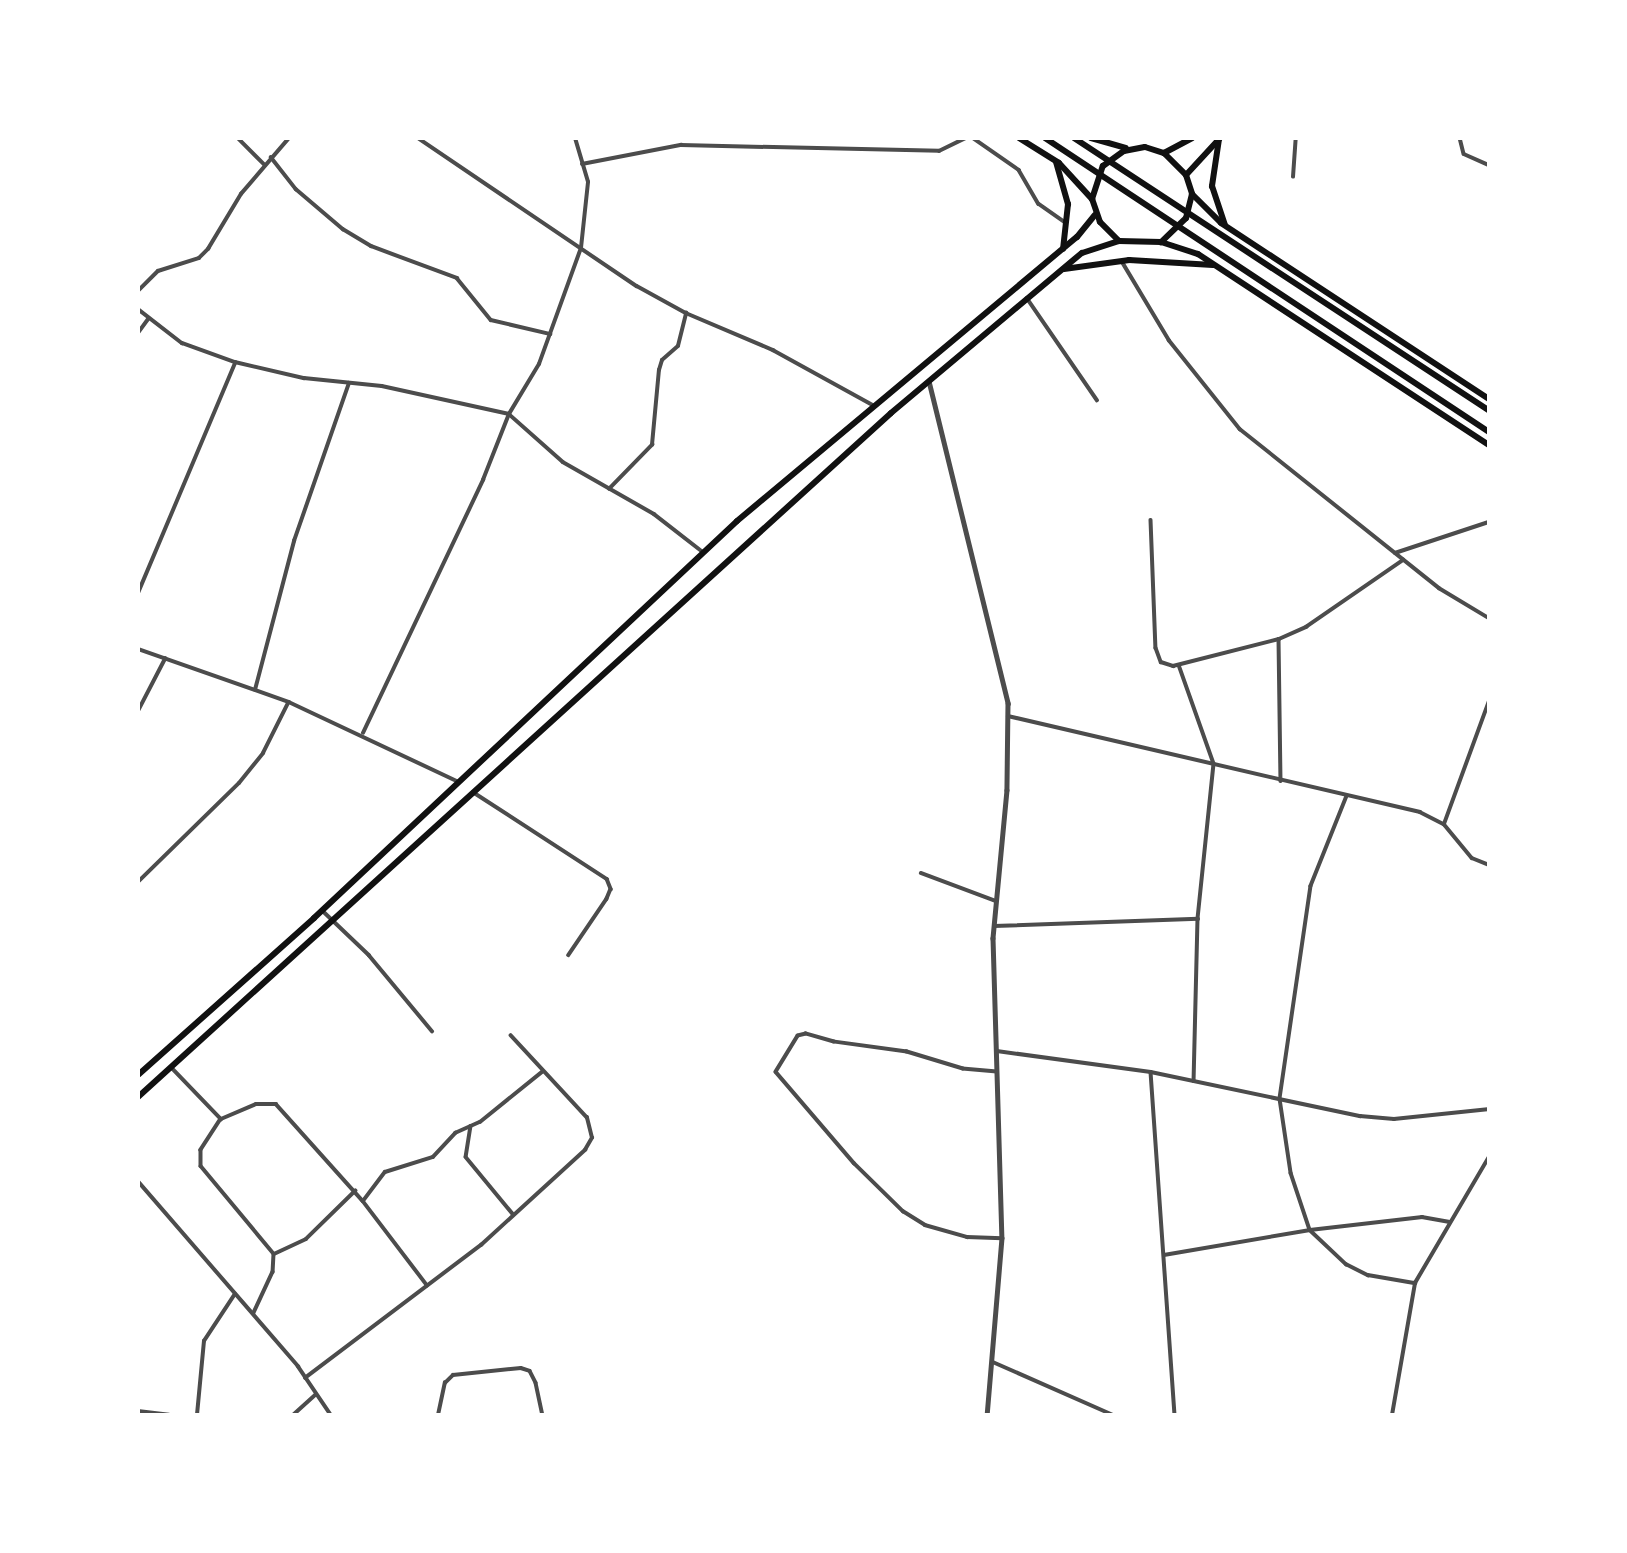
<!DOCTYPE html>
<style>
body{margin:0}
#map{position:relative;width:1627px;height:1553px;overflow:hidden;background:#fff;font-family:"Noto Sans",sans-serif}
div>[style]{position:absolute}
.minor>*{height:3.5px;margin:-1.75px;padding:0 1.75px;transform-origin:1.75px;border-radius:1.75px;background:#4c4c4c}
.tertiary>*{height:4.5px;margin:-2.25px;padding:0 2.25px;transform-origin:2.25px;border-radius:2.25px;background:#4c4c4c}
.primary>*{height:6px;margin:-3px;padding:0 3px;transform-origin:3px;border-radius:3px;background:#111}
.trunk>*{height:6px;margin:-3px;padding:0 3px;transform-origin:3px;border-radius:3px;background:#111}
span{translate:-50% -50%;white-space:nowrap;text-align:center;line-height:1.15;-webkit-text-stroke:5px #fff;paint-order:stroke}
.frame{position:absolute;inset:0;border:140px solid #fff;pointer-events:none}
</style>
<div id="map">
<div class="minor">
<i style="left:238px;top:138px;width:38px;rotate:45deg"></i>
<i style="left:418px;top:138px;width:264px;rotate:34.1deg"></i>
<i style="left:637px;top:286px;width:56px;rotate:28.9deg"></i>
<i style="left:686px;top:313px;width:95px;rotate:23deg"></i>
<i style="left:773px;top:350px;width:114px;rotate:28.8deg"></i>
<i style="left:973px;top:138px;width:56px;rotate:34.8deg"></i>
<i style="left:1019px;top:170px;width:39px;rotate:60deg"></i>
<i style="left:1039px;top:204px;width:33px;rotate:35deg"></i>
<i style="left:1460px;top:138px;width:16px;rotate:76deg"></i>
<i style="left:1464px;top:154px;width:27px;rotate:24deg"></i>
<i style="left:271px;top:157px;width:41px;rotate:52deg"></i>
<i style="left:296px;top:189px;width:62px;rotate:40.4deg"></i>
<i style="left:343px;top:229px;width:33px;rotate:31deg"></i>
<i style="left:371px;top:246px;width:92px;rotate:20.4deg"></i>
<i style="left:457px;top:278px;width:54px;rotate:51deg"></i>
<i style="left:491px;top:320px;width:61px;rotate:13.3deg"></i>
<i style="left:582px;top:164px;width:101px;rotate:-10.9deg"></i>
<i style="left:681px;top:145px;width:258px;rotate:1.3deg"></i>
<i style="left:939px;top:151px;width:30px;rotate:-26deg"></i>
<i style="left:1293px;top:177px;width:39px;rotate:-86deg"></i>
<i style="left:1123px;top:263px;width:90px;rotate:59.1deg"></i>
<i style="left:1169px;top:340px;width:114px;rotate:51.4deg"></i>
<i style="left:1240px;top:429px;width:255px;rotate:38.6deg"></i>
<i style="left:1439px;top:588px;width:58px;rotate:31deg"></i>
<i style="left:138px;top:291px;width:28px;rotate:-45deg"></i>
<i style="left:158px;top:271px;width:43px;rotate:-17.6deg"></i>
<i style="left:199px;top:258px;width:13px;rotate:-45deg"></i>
<i style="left:208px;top:249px;width:64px;rotate:-59deg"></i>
<i style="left:241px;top:194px;width:74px;rotate:-49.4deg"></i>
<i style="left:1027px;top:298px;width:124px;rotate:55.5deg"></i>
<i style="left:138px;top:309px;width:56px;rotate:37.7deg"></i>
<i style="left:182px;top:343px;width:56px;rotate:19.7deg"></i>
<i style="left:235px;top:362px;width:71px;rotate:13.1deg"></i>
<i style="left:304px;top:378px;width:78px;rotate:5.9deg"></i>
<i style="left:382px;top:386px;width:130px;rotate:12.4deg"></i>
<i style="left:509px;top:414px;width:72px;rotate:41.6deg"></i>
<i style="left:563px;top:462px;width:105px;rotate:29.7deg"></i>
<i style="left:654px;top:514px;width:62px;rotate:37.8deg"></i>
<i style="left:138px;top:333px;width:17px;rotate:-54deg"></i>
<i style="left:609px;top:489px;width:62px;rotate:-45.7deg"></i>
<i style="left:652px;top:445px;width:75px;rotate:-84.7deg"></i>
<i style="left:659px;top:370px;width:10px;rotate:-73deg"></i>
<i style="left:662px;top:360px;width:21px;rotate:-41deg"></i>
<i style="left:678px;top:346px;width:34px;rotate:-76deg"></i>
<i style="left:1151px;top:520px;width:128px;rotate:87.8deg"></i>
<i style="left:1156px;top:648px;width:15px;rotate:70deg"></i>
<i style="left:1161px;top:662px;width:13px;rotate:18deg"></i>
<i style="left:1173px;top:666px;width:109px;rotate:-14.3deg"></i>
<i style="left:1279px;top:639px;width:30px;rotate:-24deg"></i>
<i style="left:1306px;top:627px;width:118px;rotate:-34.6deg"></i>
<i style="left:1395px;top:553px;width:99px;rotate:-18.3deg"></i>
<i style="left:138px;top:593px;width:250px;rotate:-67.1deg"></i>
<i style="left:1279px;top:639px;width:142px;rotate:89.2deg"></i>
<i style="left:138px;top:649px;width:160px;rotate:19.3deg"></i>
<i style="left:289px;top:702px;width:188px;rotate:25.2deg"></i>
<i style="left:1179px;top:665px;width:105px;rotate:70.5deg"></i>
<i style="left:1214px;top:764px;width:156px;rotate:95.9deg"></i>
<i style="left:1198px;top:919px;width:162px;rotate:91.4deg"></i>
<i style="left:255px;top:690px;width:154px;rotate:-75.3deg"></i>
<i style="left:294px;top:541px;width:167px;rotate:-70.8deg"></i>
<i style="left:138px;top:711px;width:59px;rotate:-62.6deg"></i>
<i style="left:1008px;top:716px;width:423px;rotate:13.1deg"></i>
<i style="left:1420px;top:812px;width:27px;rotate:27deg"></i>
<i style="left:1444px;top:824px;width:44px;rotate:50.5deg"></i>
<i style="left:1472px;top:858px;width:18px;rotate:22deg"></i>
<i style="left:363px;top:733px;width:280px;rotate:-64.6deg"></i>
<i style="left:483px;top:480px;width:71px;rotate:-68.5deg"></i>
<i style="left:509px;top:414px;width:58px;rotate:-59deg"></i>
<i style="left:539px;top:364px;width:123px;rotate:-70.1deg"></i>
<i style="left:581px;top:248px;width:66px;rotate:-83.9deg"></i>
<i style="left:588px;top:182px;width:46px;rotate:-106.5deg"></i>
<i style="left:473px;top:792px;width:160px;rotate:33deg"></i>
<i style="left:607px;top:879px;width:11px;rotate:68deg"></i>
<i style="left:611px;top:889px;width:11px;rotate:112deg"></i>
<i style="left:607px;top:899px;width:68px;rotate:124.2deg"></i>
<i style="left:1347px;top:796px;width:97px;rotate:111.8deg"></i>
<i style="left:1311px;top:886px;width:215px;rotate:98.3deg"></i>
<i style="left:1280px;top:1099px;width:75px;rotate:81.5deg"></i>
<i style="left:1291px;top:1173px;width:60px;rotate:71.6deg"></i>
<i style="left:1310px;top:1230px;width:50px;rotate:43.4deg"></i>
<i style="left:1346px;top:1264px;width:25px;rotate:27deg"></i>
<i style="left:1368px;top:1275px;width:48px;rotate:9.7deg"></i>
<i style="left:1444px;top:824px;width:131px;rotate:-69.9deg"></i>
<i style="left:921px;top:873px;width:80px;rotate:20.5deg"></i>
<i style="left:138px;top:882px;width:141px;rotate:-44.4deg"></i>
<i style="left:239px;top:783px;width:38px;rotate:-51deg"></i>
<i style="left:263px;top:753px;width:56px;rotate:-63.4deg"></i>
<i style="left:323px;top:911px;width:64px;rotate:43.7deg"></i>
<i style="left:369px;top:955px;width:99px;rotate:50.3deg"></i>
<i style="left:994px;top:926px;width:204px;rotate:-2deg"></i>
<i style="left:997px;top:1051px;width:155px;rotate:7.8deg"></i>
<i style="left:1151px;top:1072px;width:214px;rotate:11.9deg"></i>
<i style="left:1360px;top:1116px;width:34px;rotate:5deg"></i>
<i style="left:1394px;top:1119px;width:96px;rotate:-6deg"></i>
<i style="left:172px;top:1068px;width:71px;rotate:46.1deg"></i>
<i style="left:997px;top:1072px;width:34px;rotate:-175deg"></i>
<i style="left:963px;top:1069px;width:59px;rotate:-163.1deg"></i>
<i style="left:907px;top:1052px;width:74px;rotate:-172.2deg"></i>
<i style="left:834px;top:1042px;width:29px;rotate:-164deg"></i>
<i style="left:806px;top:1034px;width:8px;rotate:166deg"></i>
<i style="left:798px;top:1036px;width:42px;rotate:121.4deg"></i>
<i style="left:776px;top:1072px;width:120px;rotate:49.4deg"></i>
<i style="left:854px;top:1163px;width:69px;rotate:44.4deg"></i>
<i style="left:903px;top:1211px;width:26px;rotate:32deg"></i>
<i style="left:925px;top:1225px;width:44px;rotate:15.9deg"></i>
<i style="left:967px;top:1237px;width:35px;rotate:2deg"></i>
<i style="left:1151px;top:1072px;width:344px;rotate:86deg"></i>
<i style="left:221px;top:1119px;width:38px;rotate:-23deg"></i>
<i style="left:256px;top:1104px;width:20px"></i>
<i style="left:276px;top:1104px;width:130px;rotate:48.1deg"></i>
<i style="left:363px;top:1201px;width:106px;rotate:52.7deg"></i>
<i style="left:221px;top:1119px;width:37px;rotate:123deg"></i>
<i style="left:201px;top:1150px;width:16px;rotate:90deg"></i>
<i style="left:201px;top:1166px;width:114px;rotate:50.3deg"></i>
<i style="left:274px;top:1254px;width:18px;rotate:93deg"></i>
<i style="left:273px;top:1272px;width:45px;rotate:114.9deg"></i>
<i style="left:471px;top:1126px;width:31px;rotate:99deg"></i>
<i style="left:466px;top:1157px;width:74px;rotate:50.5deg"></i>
<i style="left:138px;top:1181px;width:245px;rotate:49.1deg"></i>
<i style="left:298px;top:1366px;width:59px;rotate:56deg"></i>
<i style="left:363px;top:1201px;width:36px;rotate:-53deg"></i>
<i style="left:385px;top:1172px;width:50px;rotate:-17.4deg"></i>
<i style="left:433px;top:1157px;width:33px;rotate:-47deg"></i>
<i style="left:455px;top:1133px;width:27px;rotate:-24deg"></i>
<i style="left:480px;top:1122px;width:80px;rotate:-38.9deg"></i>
<i style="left:274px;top:1254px;width:35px;rotate:-25deg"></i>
<i style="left:306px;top:1239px;width:69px;rotate:-44.4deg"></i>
<i style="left:1164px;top:1255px;width:148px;rotate:-9.7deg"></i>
<i style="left:1310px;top:1230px;width:113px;rotate:-6.6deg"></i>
<i style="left:1422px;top:1217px;width:28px;rotate:10deg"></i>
<i style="left:993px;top:1362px;width:131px;rotate:23.8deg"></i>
<i style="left:305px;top:1378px;width:221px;rotate:-37.1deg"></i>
<i style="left:481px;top:1245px;width:141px;rotate:-42.4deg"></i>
<i style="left:585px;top:1150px;width:14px;rotate:-60deg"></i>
<i style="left:592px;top:1138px;width:21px;rotate:-104deg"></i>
<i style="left:587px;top:1118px;width:112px;rotate:-132.8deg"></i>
<i style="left:138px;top:1411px;width:31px;rotate:7deg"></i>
<i style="left:197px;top:1415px;width:74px;rotate:-84.6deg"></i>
<i style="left:204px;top:1341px;width:56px;rotate:-56.6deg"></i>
<i style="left:293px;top:1415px;width:30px;rotate:-42deg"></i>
<i style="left:438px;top:1415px;width:33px;rotate:-78deg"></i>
<i style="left:445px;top:1383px;width:11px;rotate:-45deg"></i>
<i style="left:453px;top:1375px;width:68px;rotate:-5.9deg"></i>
<i style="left:521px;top:1368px;width:9px;rotate:18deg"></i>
<i style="left:530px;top:1371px;width:13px;rotate:63deg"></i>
<i style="left:536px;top:1383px;width:33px;rotate:78deg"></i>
<i style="left:1392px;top:1415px;width:134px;rotate:-80.1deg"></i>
<i style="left:1415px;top:1283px;width:146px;rotate:-59.6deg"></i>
</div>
<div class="tertiary">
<i style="left:929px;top:381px;width:332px;rotate:76.2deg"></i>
<i style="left:1008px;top:703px;width:87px;rotate:90.7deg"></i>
<i style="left:1007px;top:790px;width:149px;rotate:95.4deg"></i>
<i style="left:993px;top:938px;width:300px;rotate:88.3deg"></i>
<i style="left:1002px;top:1238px;width:178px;rotate:94.8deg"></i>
</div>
<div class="primary">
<i style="left:1045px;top:138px;width:533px;rotate:33.51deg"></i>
<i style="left:1074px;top:138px;width:497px;rotate:33.3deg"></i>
</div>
<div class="trunk">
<i style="left:1019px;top:138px;width:47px;rotate:32deg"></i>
<i style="left:1059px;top:163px;width:49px;rotate:47.5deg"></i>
<i style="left:1091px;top:138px;width:36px;rotate:16deg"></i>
<i style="left:1219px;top:139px;width:48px;rotate:98.5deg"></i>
<i style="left:1212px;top:186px;width:41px;rotate:71.6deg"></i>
<i style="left:1164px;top:153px;width:31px;rotate:45deg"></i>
<i style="left:1186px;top:175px;width:20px;rotate:72deg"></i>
<i style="left:1192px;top:194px;width:25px;rotate:104deg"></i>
<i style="left:1186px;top:218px;width:35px;rotate:136deg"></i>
<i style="left:1161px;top:242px;width:42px;rotate:-178.6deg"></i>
<i style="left:1119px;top:241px;width:27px;rotate:-135deg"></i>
<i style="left:1100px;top:222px;width:24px;rotate:-109deg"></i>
<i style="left:1092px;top:199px;width:35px;rotate:-72deg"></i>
<i style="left:1103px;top:166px;width:26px;rotate:-36deg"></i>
<i style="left:1124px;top:151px;width:21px;rotate:-11deg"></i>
<i style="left:1145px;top:147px;width:20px;rotate:18deg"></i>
<i style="left:1164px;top:153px;width:32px;rotate:-28deg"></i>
<i style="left:1056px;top:162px;width:44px;rotate:74.1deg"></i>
<i style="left:1068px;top:204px;width:45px;rotate:96.3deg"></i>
<i style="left:1186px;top:175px;width:50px;rotate:-47.4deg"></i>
<i style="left:1192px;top:194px;width:41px;rotate:45deg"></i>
<i style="left:1221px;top:223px;width:321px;rotate:33.3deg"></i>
<i style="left:1161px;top:242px;width:39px;rotate:18deg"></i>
<i style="left:1198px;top:254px;width:348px;rotate:33.3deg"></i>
<i style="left:1064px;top:269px;width:66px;rotate:-7.9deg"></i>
<i style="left:1129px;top:260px;width:84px;rotate:3.4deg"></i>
<i style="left:138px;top:1075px;width:236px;rotate:-41.7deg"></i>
<i style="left:314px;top:918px;width:580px;rotate:-43.18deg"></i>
<i style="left:737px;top:521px;width:443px;rotate:-39.9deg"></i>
<i style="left:1077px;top:237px;width:28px;rotate:-51deg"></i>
<i style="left:138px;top:1097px;width:1017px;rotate:-42.25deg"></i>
<i style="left:891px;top:413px;width:249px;rotate:-40deg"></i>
<i style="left:1082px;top:253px;width:39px;rotate:-18deg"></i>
</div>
<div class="frame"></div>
</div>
